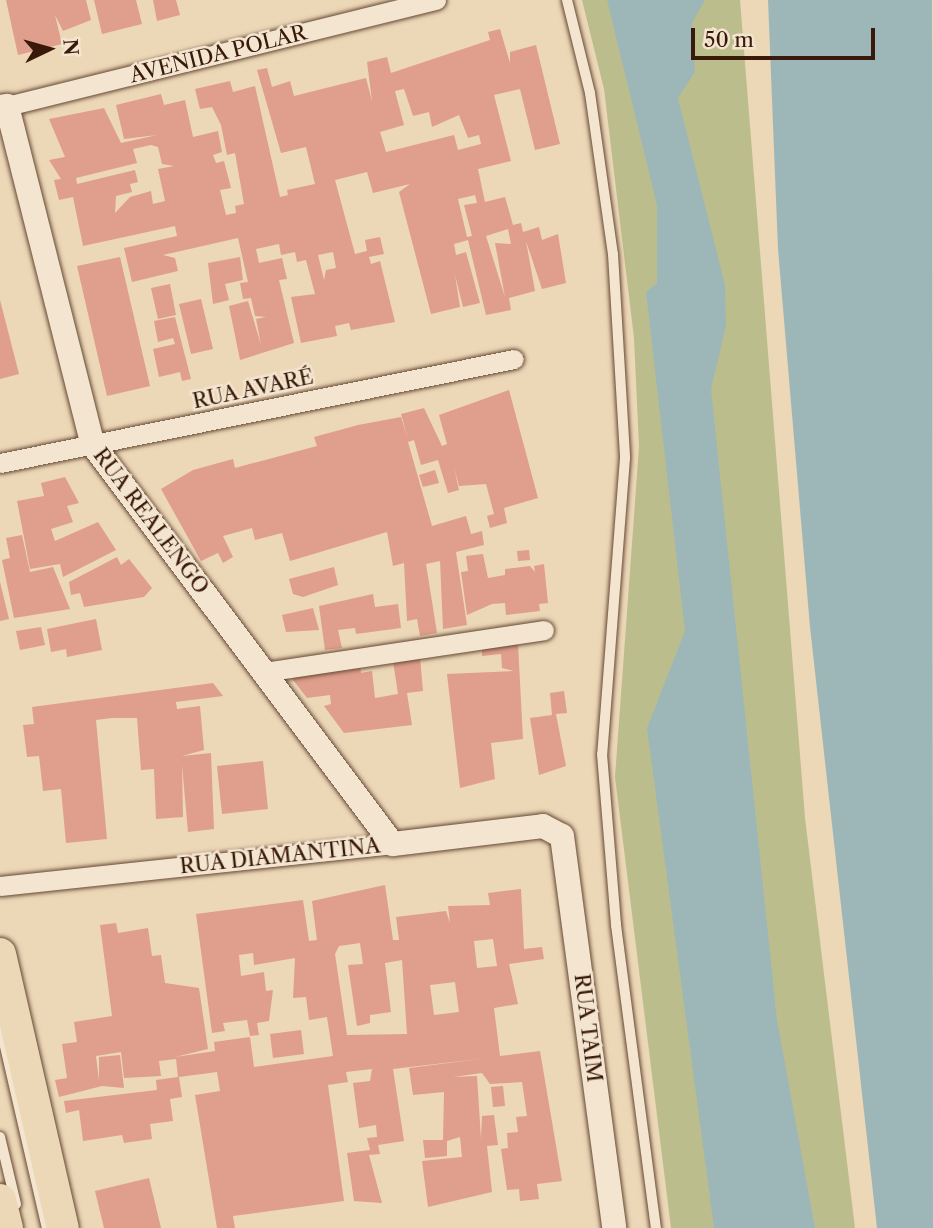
<!DOCTYPE html>
<meta charset="utf-8">
<style>
body{margin:0}
#map{position:relative;width:933px;height:1228px;overflow:hidden;background:#ecd7b7;font-family:"Libre Caslon Text",serif}
div>[style]{position:absolute}
.green>*{inset:0;background:#bbbd8c}
.water>*{inset:0;background:#9db7b8}
.building>*{inset:0;background:#e09e8d}
.roads{filter:drop-shadow(0 0 2px #664834) drop-shadow(0 0 2px #664834)}
.service>*{height:10px;margin:-5px;padding:0 5px;transform-origin:5px;border-radius:5px;background:#f3e5d0}
.minor>*{height:19px;margin:-9.5px;padding:0 9.5px;transform-origin:9.5px;border-radius:9.5px;background:#f3e5d0}
.tertiary>*{height:24px;margin:-12px;padding:0 12px;transform-origin:12px;border-radius:12px;background:#f3e5d0}
.primary>*{height:32px;margin:-16px;padding:0 16px;transform-origin:16px;border-radius:16px;background:#ecd7b7}
span{translate:-50% -50%;white-space:nowrap;text-align:center;line-height:1.15;-webkit-text-stroke:5px #f3e5d0;paint-order:stroke}
.street-label{font-size:21px;color:#391909}
.north{position:absolute;left:14px;top:14px;width:70px;height:70px;-webkit-text-stroke:5px #f3e5d0;paint-order:stroke;rotate:85deg;font-size:19px;font-weight:700;line-height:28px;text-align:center;color:#391909}
.north::after{content:'';display:block;margin:auto;width:24px;height:32px;background:#391909;clip-path:polygon(50% 0,100% 100%,50% 72%,0 100%)}
.scale{position:absolute;left:691px;top:28px;width:184px;height:32px;box-sizing:border-box;border:4px solid #391909;border-top:0;padding-left:9px;font-size:21px;line-height:24px;white-space:nowrap;color:#391909;-webkit-text-stroke:5px #f3e5d0;paint-order:stroke}
</style>
<div id="map">
<div class="green">
<i style="clip-path:polygon(582px 0,740px 0,805px 818px,855px 1228px,671px 1228px,615px 777px,639px 447px,634px 338px,604px 89px)"></i>
</div>
<div class="water">
<i style="clip-path:polygon(607px 0,705px 0,692px 23px,695px 72px,678px 98px,725px 285px,726px 326px,711px 389px,777px 1020px,815px 1228px,714px 1228px,647px 728px,685px 631px,646px 292px,657px 283px,657px 205px)"></i>
<i style="clip-path:polygon(768px 0,932px 0,933px 1228px,877px 1228px,810px 627px,778px 249px)"></i>
</div>
<div class="building">
<i style="clip-path:polygon(6px 0,86px 0,91px 20px,63px 31px,55px 15px,62px 44px,18px 55px)"></i>
<i style="clip-path:polygon(94px 0,136px 0,142px 24px,102px 34px)"></i>
<i style="clip-path:polygon(153px 0,176px 0,180px 15px,157px 21px)"></i>
<i style="clip-path:polygon(evenodd,500px 29px,510px 63px,510px 52px,536px 45px,560px 144px,535px 150px,520px 89px,494px 95px,511px 161px,478px 169px,485px 202px,505px 197px,513px 225px,521px 223px,523px 232px,539px 227px,542px 240px,558px 234px,566px 283px,542px 289px,526px 241px,535px 291px,509px 298px,511px 310px,486px 315px,468px 240px,454px 244px,456px 255px,466px 252px,480px 303px,463px 307px,455px 275px,460px 307px,431px 314px,399px 192px,410px 184px,373px 193px,367px 172px,335px 180px,355px 254px,367px 251px,365px 240px,380px 237px,384px 254px,369px 257px,371px 264px,380px 261px,395px 322px,351px 330px,349px 323px,335px 326px,337px 336px,301px 343px,291px 297px,315px 294px,306px 260px,297px 262px,295px 252px,281px 255px,279px 244px,256px 249px,259px 263px,282px 258px,287px 279px,279px 280px,294px 343px,240px 360px,229px 306px,248px 301px,261px 345px,256px 319px,266px 317px,255px 316px,251px 298px,243px 299px,240px 283px,248px 282px,238px 238px,163px 255px,175px 258px,178px 271px,132px 282px,124px 248px,177px 236px,175px 226px,83px 246px,73px 197px,59px 200px,54px 180px,61px 179px,49px 160px,65px 157px,49px 119px,104px 108px,121px 143px,157px 135px,124px 139px,116px 105px,161px 94px,164px 105px,185px 100px,193px 137px,218px 131px,222px 152px,213px 155px,216px 163px,224px 161px,231px 188px,220px 190px,226px 215px,236px 213px,235px 206px,244px 204px,235px 153px,227px 155px,221px 125px,212px 107px,200px 109px,195px 89px,230px 81px,233px 92px,255px 86px,280px 197px,288px 195px,287px 190px,315px 184px,306px 147px,281px 153px,257px 70px,267px 68px,272px 87px,290px 81px,294px 96px,366px 78px,372px 101px,367px 62px,387px 57px,391px 73px,490px 40px,488px 32px,500px 29px,404px 89px,413px 116px,429px 112px,432px 127px,459px 115px,468px 138px,479px 135px,481px 144px,458px 150px,454px 135px,386px 152px,380px 132px,404px 125px,395px 91px,404px 89px,500px 29px,151px 145px,158px 147px,162px 164px,174px 166px,158px 169px,165px 201px,153px 204px,151px 191px,130px 197px,115px 213px,116px 196px,132px 192px,130px 184px,138px 182px,135px 170px,77px 184px,76px 178px,137px 163px,133px 149px,151px 145px,500px 29px,475px 195px,477px 203px,464px 205px,472px 236px,467px 237px,458px 199px,475px 195px,500px 29px,508px 229px,511px 244px,495px 243px,505px 297px,486px 236px,508px 229px,500px 29px,333px 252px,336px 268px,326px 270px,324px 280px,318px 255px,333px 252px)"></i>
<i style="clip-path:polygon(120px 257px,150px 386px,107px 396px,77px 266px)"></i>
<i style="clip-path:polygon(240px 257px,243px 280px,225px 284px,229px 300px,213px 304px,208px 263px)"></i>
<i style="clip-path:polygon(170px 284px,176px 315px,158px 319px,151px 288px)"></i>
<i style="clip-path:polygon(201px 299px,213px 349px,191px 354px,179px 304px)"></i>
<i style="clip-path:polygon(0 300px,19px 374px,0 379px)"></i>
<i style="clip-path:polygon(175px 317px,191px 379px,182px 381px,180px 372px,159px 377px,153px 349px,175px 344px,173px 338px,158px 342px,154px 321px)"></i>
<i style="clip-path:polygon(509px 390px,538px 498px,504px 508px,507px 523px,490px 528px,487px 516px,494px 514px,486px 484px,459px 486px,454px 467px,459px 490px,448px 493px,438px 460px,421px 465px,414px 440px,408px 442px,432px 526px,466px 516px,471px 534px,482px 531px,484px 545px,456px 552px,467px 625px,443px 629px,440px 561px,426px 564px,437px 633px,420px 636px,417px 619px,407px 621px,404px 563px,393px 566px,387px 532px,290px 561px,282px 533px,255px 540px,252px 528px,223px 536px,233px 557px,223px 563px,218px 553px,201px 561px,161px 489px,193px 470px,233px 459px,235px 468px,317px 446px,314px 437px,358px 425px,401px 417px,408px 439px,401px 414px,424px 408px,442px 446px,447px 444px,439px 415px)"></i>
<i style="clip-path:polygon(435px 470px,439px 483px,423px 487px,419px 475px)"></i>
<i style="clip-path:polygon(65px 477px,79px 503px,67px 506px,73px 522px,51px 529px,55px 541px,98px 522px,116px 550px,63px 577px,60px 564px,30px 569px,17px 501px,44px 496px,41px 483px)"></i>
<i style="clip-path:polygon(22px 535px,30px 572px,53px 567px,70px 609px,14px 618px,2px 560px,10px 558px,6px 538px)"></i>
<i style="clip-path:polygon(529px 550px,530px 560px,518px 561px,517px 551px)"></i>
<i style="clip-path:polygon(483px 554px,488px 578px,505px 575px,505px 569px,530px 566px,535px 572px,534px 566px,544px 564px,548px 603px,539px 604px,540px 611px,506px 615px,505px 603px,492px 604px,467px 615px,461px 572px,468px 571px,466px 556px)"></i>
<i style="clip-path:polygon(117px 557px,121px 565px,129px 559px,152px 588px,144px 597px,84px 607px,80px 593px,71px 595px,69px 582px)"></i>
<i style="clip-path:polygon(334px 567px,338px 585px,303px 597px,293px 594px,289px 579px)"></i>
<i style="clip-path:polygon(0 582px,9px 619px,0 621px)"></i>
<i style="clip-path:polygon(373px 594px,375px 607px,398px 604px,401px 628px,356px 634px,355px 628px,338px 630px,342px 648px,325px 650px,319px 606px)"></i>
<i style="clip-path:polygon(313px 608px,319px 630px,286px 632px,282px 615px)"></i>
<i style="clip-path:polygon(96px 619px,102px 650px,67px 657px,66px 649px,51px 652px,47px 629px)"></i>
<i style="clip-path:polygon(41px 627px,45px 645px,20px 650px,16px 631px)"></i>
<i style="clip-path:polygon(518px 644px,523px 739px,491px 743px,495px 779px,460px 788px,447px 674px,514px 671px,502px 668px,501px 654px,482px 656px,482px 649px)"></i>
<i style="clip-path:polygon(420px 657px,423px 691px,407px 693px,412px 725px,344px 733px,324px 706px,331px 704px,330px 695px,307px 698px,290px 676px,360px 666px,361px 673px,372px 671px,375px 698px,398px 694px,393px 661px)"></i>
<i style="clip-path:polygon(213px 683px,223px 696px,176px 702px,177px 709px,200px 706px,204px 750px,182px 756px,211px 753px,214px 829px,188px 832px,182px 765px,183px 817px,156px 819px,154px 769px,141px 770px,137px 718px,112px 718px,96px 720px,107px 839px,66px 843px,61px 789px,43px 791px,39px 756px,27px 757px,23px 725px,34px 724px,32px 707px)"></i>
<i style="clip-path:polygon(564px 691px,567px 713px,556px 714px,566px 766px,539px 775px,530px 718px,552px 715px,550px 693px)"></i>
<i style="clip-path:polygon(263px 761px,268px 809px,222px 814px,217px 766px)"></i>
<i style="clip-path:polygon(evenodd,385px 885px,393px 940px,399px 940px,396px 917px,446px 911px,450px 923px,448px 906px,490px 905px,488px 893px,521px 889px,524px 949px,542px 947px,544px 959px,509px 964px,518px 1004px,494px 1008px,500px 1056px,540px 1051px,562px 1181px,537px 1184px,539px 1199px,520px 1201px,519px 1189px,507px 1190px,501px 1149px,508px 1148px,507px 1133px,518px 1132px,516px 1117px,527px 1116px,522px 1082px,490px 1084px,482px 1073px,453px 1077px,477px 1076px,481px 1139px,482px 1116px,494px 1115px,498px 1145px,487px 1146px,492px 1192px,428px 1207px,422px 1161px,462px 1157px,460px 1137px,447px 1141px,447px 1156px,425px 1158px,423px 1140px,443px 1140px,444px 1092px,413px 1095px,409px 1068px,487px 1058px,393px 1069px,404px 1141px,378px 1145px,380px 1154px,369px 1155px,382px 1203px,354px 1201px,347px 1153px,370px 1150px,367px 1138px,377px 1137px,376px 1125px,359px 1128px,353px 1083px,370px 1081px,372px 1069px,346px 1072px,348px 1082px,328px 1085px,344px 1201px,233px 1216px,235px 1228px,217px 1228px,195px 1095px,220px 1091px,217px 1072px,179px 1077px,182px 1097px,170px 1099px,173px 1121px,150px 1124px,152px 1139px,124px 1143px,122px 1135px,83px 1141px,79px 1110px,66px 1113px,64px 1101px,157px 1090px,156px 1080px,178px 1077px,176px 1059px,159px 1061px,161px 1076px,124px 1078px,121px 1052px,96px 1056px,99px 1081px,99px 1057px,120px 1055px,124px 1088px,102px 1086px,59px 1097px,55px 1080px,67px 1078px,62px 1044px,77px 1042px,74px 1022px,112px 1016px,100px 925px,116px 923px,118px 933px,148px 928px,152px 956px,161px 955px,165px 983px,199px 988px,208px 1049px,175px 1057px,215px 1051px,214px 1042px,250px 1037px,254px 1067px,333px 1056px,327px 1017px,309px 1020px,306px 997px,293px 998px,295px 958px,254px 965px,253px 953px,239px 955px,241px 976px,264px 972px,266px 991px,273px 990px,269px 1021px,257px 1023px,259px 1035px,250px 1036px,247px 1020px,223px 1023px,225px 1031px,212px 1033px,196px 914px,303px 900px,309px 941px,317px 940px,312px 901px,385px 885px,493px 939px,497px 966px,477px 968px,474px 941px,493px 939px,385px 885px,360px 943px,363px 964px,348px 965px,357px 1026px,370px 1023px,370px 1015px,391px 1012px,385px 963px,402px 960px,407px 1034px,347px 1035px,335px 954px,339px 946px,360px 943px,385px 885px,455px 982px,459px 1012px,434px 1015px,430px 985px,455px 982px)"></i>
<i style="clip-path:polygon(301px 1030px,304px 1054px,273px 1058px,270px 1034px)"></i>
<i style="clip-path:polygon(503px 1086px,505px 1106px,493px 1107px,491px 1087px)"></i>
<i style="clip-path:polygon(149px 1178px,161px 1228px,104px 1228px,95px 1191px)"></i>
</div>
<div class="roads">
<div class="service">
<i style="left:567px;top:0;width:96px;rotate:76.1deg"></i>
<i style="left:590px;top:93px;width:163px;rotate:81.9deg"></i>
<i style="left:613px;top:254px;width:204px;rotate:86.6deg"></i>
<i style="left:625px;top:458px;width:297px;rotate:94.4deg"></i>
<i style="left:602px;top:754px;width:172px;rotate:85.3deg"></i>
<i style="left:616px;top:925px;width:306px;rotate:82.5deg"></i>
<i style="left:0;top:1025px;width:208px;rotate:77deg"></i>
<i style="left:0;top:1137px;width:69px;rotate:76.6deg"></i>
</div>
<div class="minor">
<i style="left:7px;top:106px;width:442px;rotate:-13.9deg"></i>
<i style="left:0;top:463px;width:524px;rotate:-11.44deg"></i>
<i style="left:264px;top:672px;width:283px;rotate:-8.5deg"></i>
<i style="left:0;top:886px;width:395px;rotate:-6.1deg"></i>
</div>
<div class="tertiary">
<i style="left:0;top:107px;width:7px;rotate:-8deg"></i>
<i style="left:7px;top:106px;width:350px;rotate:75.8deg"></i>
<i style="left:93px;top:445px;width:499px;rotate:53.1deg"></i>
<i style="left:393px;top:844px;width:151px;rotate:-6.8deg"></i>
<i style="left:543px;top:826px;width:21px;rotate:28deg"></i>
<i style="left:562px;top:836px;width:395px;rotate:82.4deg"></i>
</div>
<div class="primary">
<i style="left:0;top:954px;width:281px;rotate:77.1deg"></i>
<i style="left:0;top:1200px;width:29px;rotate:76deg"></i>
</div>
</div>
<div class="street-label">
<span style="left:218px;top:54px;rotate:-14deg">AVENIDA POLAR</span>
<span style="left:253px;top:389px;rotate:-12deg">RUA AVARÉ</span>
<span style="left:151px;top:521px;rotate:53deg">RUA REALENGO</span>
<span style="left:280px;top:856px;rotate:-6deg">RUA DIAMANTINA</span>
<span style="left:588px;top:1028px;rotate:83deg">RUA TAIM</span>
</div>
<div class="north">N</div>
<div class="scale">50 m</div>
</div>
